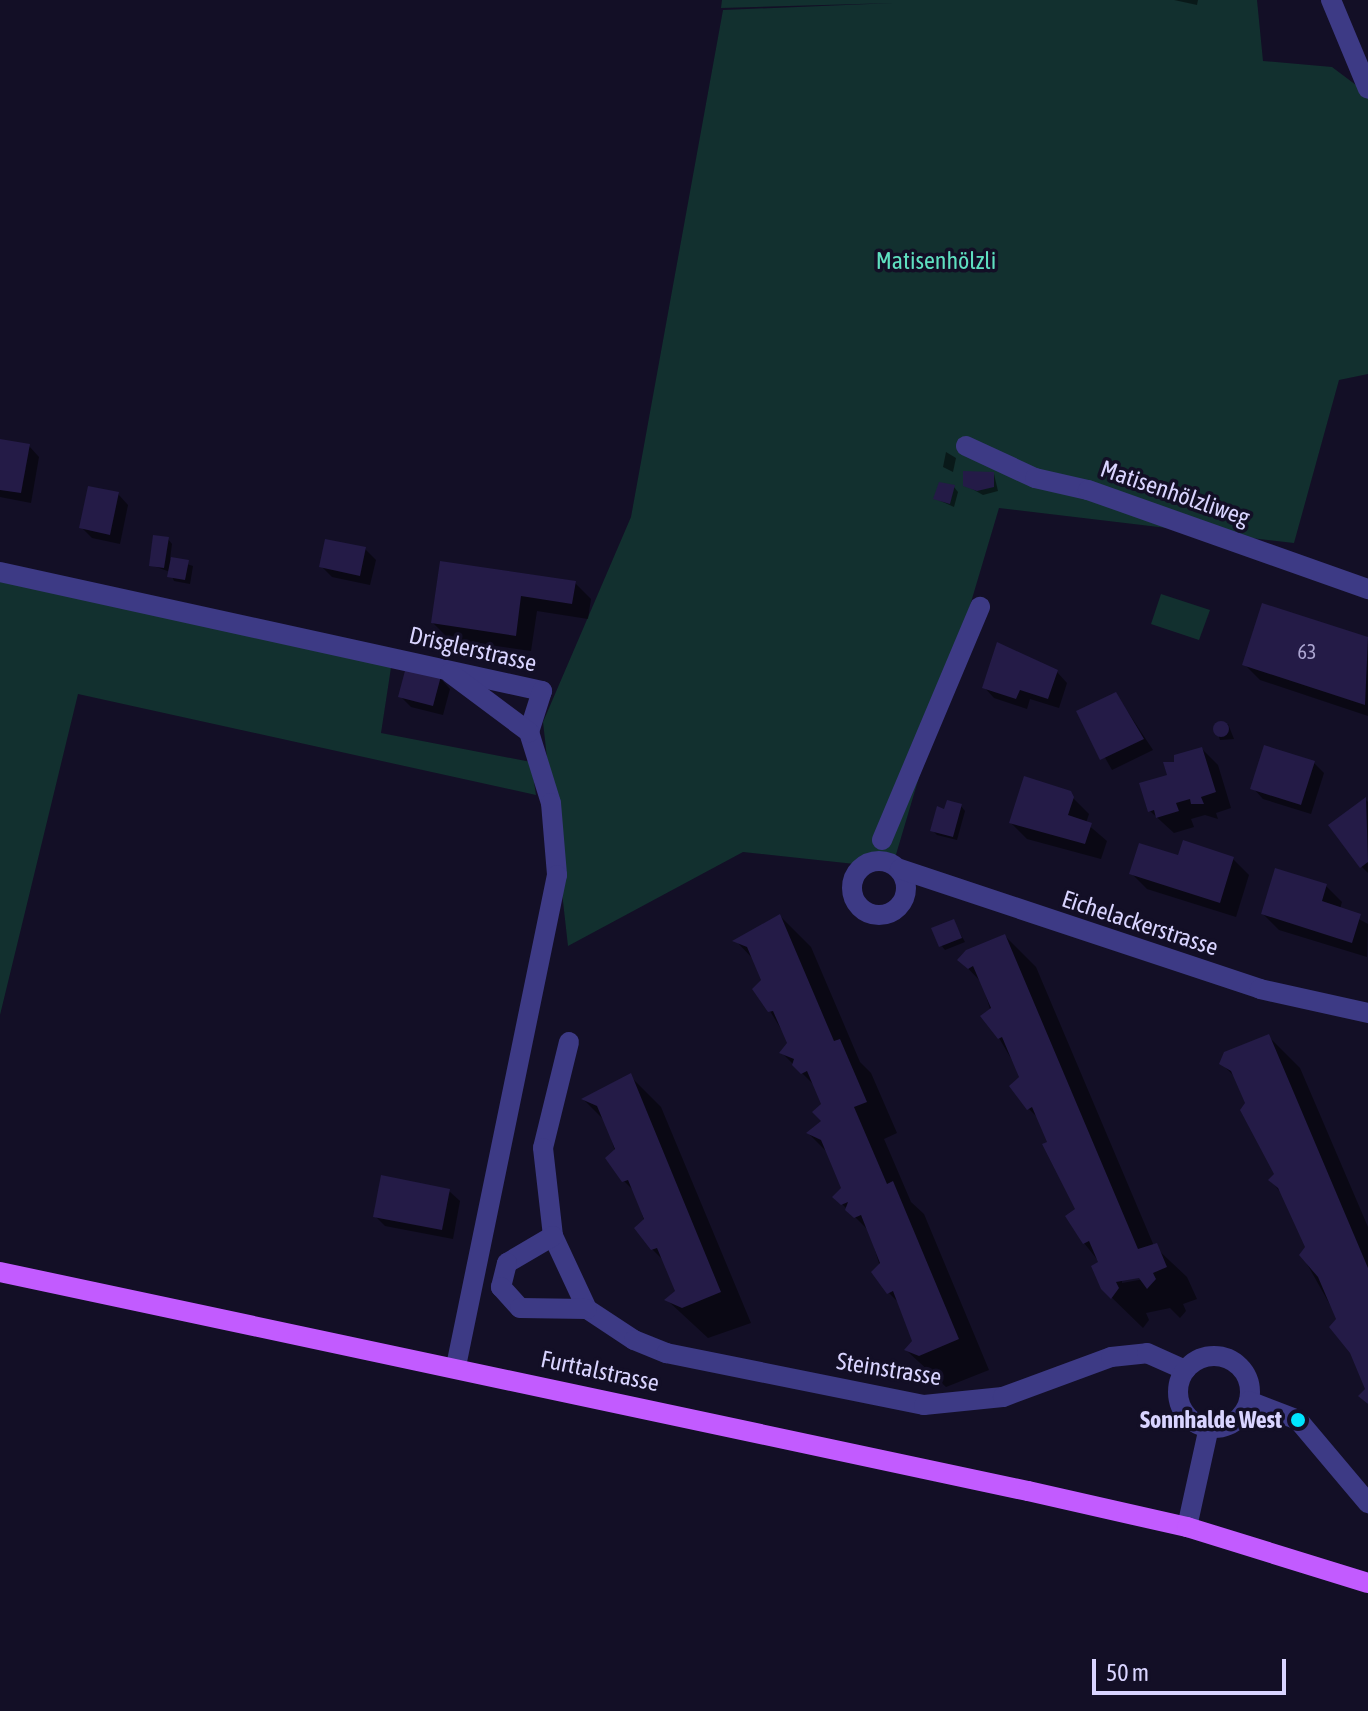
<!DOCTYPE html>
<meta charset="utf-8">
<style>
body{margin:0}
#map{position:relative;width:1368px;height:1711px;overflow:hidden;background:#130f26;font-family:"Asap Condensed",sans-serif}
div>[style]{position:absolute}
.green>*{inset:0;background:#12302f}
.shadow>*{inset:0;background:#0007}
.building>*{inset:0;background:#241b47}
.round{border-radius:50%}
.minor>*{height:20px;margin:-10px;padding:0 10px;transform-origin:10px;border-radius:10px;background:#3d3a85}
.minor>.ring{margin:-10px;padding:0;box-sizing:content-box;background:none;border:20px solid #3d3a85;border-radius:50%}
.major>*{height:20px;margin:-10px;padding:0 10px;transform-origin:10px;border-radius:10px;background:#c25bff}
.dots>*{width:22px;height:22px;translate:-50% -50%;box-sizing:border-box;border:4px solid #130f26;border-radius:50%}
span{translate:-50% -50%;white-space:nowrap;text-align:center;line-height:1.15;-webkit-text-stroke:7px #130f26;paint-order:stroke}
.number-label{font-size:20px;color:#aca6d1}
.number-label span{-webkit-text-stroke-width:0}
.park-label{font-size:24px;color:#5fe0c0}
.street-label{font-size:24px;color:#d9d4ff}
.poi-label{font-size:24px;color:#d9d4ff;font-weight:700}
.right{translate:-100% -50%;text-align:right}
.scale{position:absolute;left:1092px;top:1659px;width:194px;height:36px;box-sizing:border-box;border:4px solid #d9d4ff;border-top:0;padding-left:10px;font-size:24px;line-height:28px;white-space:nowrap;color:#d9d4ff;-webkit-text-stroke:6px #130f26;paint-order:stroke}
</style>
<div id="map">
<div class="green">
<i style="clip-path:polygon(722px 0,1257px 0,1263px 61px,1332px 67px,1368px 94px,1368px 374px,1339px 380px,1294px 543px,999px 508px,892px 868px,743px 852px,568px 946px,543px 722px,631px 517px,723px 10px,894px 3px,721px 8px)"></i>
<i style="clip-path:polygon(0 579px,392px 661px,381px 733px,531px 762px,536px 795px,78px 694px,0 1015px)"></i>
<i style="clip-path:polygon(1161px 594px,1210px 610px,1199px 640px,1151px 624px)"></i>
</div>
<div class="shadow">
<i style="clip-path:polygon(1174px 0,1198px 0,1197px 5px)"></i>
<i style="clip-path:polygon(0 441px,29px 446px,39px 457px,31px 503px,0 497px)"></i>
<i style="clip-path:polygon(946px 452px,956px 458px,953px 472px,943px 467px)"></i>
<i style="clip-path:polygon(994px 474px,998px 491px,983px 495px,965px 485px)"></i>
<i style="clip-path:polygon(954px 487px,958px 492px,954px 507px,936px 499px)"></i>
<i style="clip-path:polygon(118px 494px,128px 505px,120px 544px,92px 538px,82px 528px)"></i>
<i style="clip-path:polygon(168px 539px,172px 544px,170px 559px,193px 566px,190px 584px,174px 581px,170px 572px,151px 565px)"></i>
<i style="clip-path:polygon(365px 549px,376px 560px,370px 585px,332px 577px,321px 566px)"></i>
<i style="clip-path:polygon(442px 563px,575px 583px,591px 599px,588px 619px,537px 611px,531px 651px,449px 639px,433px 623px)"></i>
<i style="clip-path:polygon(1264px 605px,1368px 639px,1368px 716px,1260px 680px,1244px 664px)"></i>
<i style="clip-path:polygon(1057px 672px,1067px 683px,1059px 708px,1030px 699px,1027px 709px,994px 698px,984px 687px)"></i>
<i style="clip-path:polygon(440px 678px,450px 689px,443px 715px,411px 707px,400px 696px)"></i>
<i style="clip-path:polygon(1116px 694px,1153px 750px,1112px 770px,1079px 712px)"></i>
<i style="clip-path:polygon(1215px 724px,1228px 724px,1234px 739px,1220px 740px)"></i>
<i style="clip-path:polygon(1202px 749px,1218px 765px,1231px 808px,1216px 813px,1218px 819px,1205px 815px,1191px 819px,1194px 827px,1174px 833px,1150px 811px,1176px 764px)"></i>
<i style="clip-path:polygon(1314px 763px,1324px 773px,1311px 814px,1263px 799px,1253px 788px)"></i>
<i style="clip-path:polygon(1073px 798px,1089px 814px,1086px 823px,1107px 841px,1101px 859px,1027px 839px,1011px 823px)"></i>
<i style="clip-path:polygon(1366px 800px,1368px 802px,1368px 873px,1362px 867px)"></i>
<i style="clip-path:polygon(961px 806px,965px 811px,957px 840px,937px 835px,932px 830px,946px 811px)"></i>
<i style="clip-path:polygon(1179px 858px,1233px 859px,1249px 875px,1236px 917px,1147px 889px,1131px 873px)"></i>
<i style="clip-path:polygon(1326px 886px,1342px 902px,1340px 909px,1368px 924px,1367px 957px,1279px 930px,1263px 914px)"></i>
<i style="clip-path:polygon(780px 916px,811px 947px,860px 1062px,871px 1073px,897px 1133px,884px 1139px,911px 1202px,924px 1214px,989px 1370px,946px 1387px,906px 1350px,915px 1341px,901px 1305px,888px 1292px,869px 1231px,835px 1197px,844px 1188px,829px 1154px,809px 1134px,824px 1121px,823px 1104px,815px 1086px,782px 1053px,790px 1044px,770px 1011px,763px 980px,755px 961px,736px 941px)"></i>
<i style="clip-path:polygon(953px 921px,965px 942px,945px 950px,941px 945px)"></i>
<i style="clip-path:polygon(evenodd,1005px 936px,1036px 967px,1154px 1246px,1187px 1277px,1197px 1299px,1183px 1304px,1186px 1311px,1180px 1318px,1170px 1308px,1146px 1313px,1149px 1320px,1143px 1328px,1102px 1288px,1100px 1263px,1084px 1243px,1077px 1209px,1040px 1120px,1028px 1108px,1022px 1077px,999px 1038px,982px 983px,960px 960px,1005px 936px,1149px 1274px,1150px 1278px,1122px 1283px,1122px 1279px,1149px 1274px)"></i>
<i style="clip-path:polygon(1269px 1037px,1300px 1068px,1368px 1227px,1368px 1404px,1361px 1396px,1367px 1389px,1338px 1319px,1302px 1255px,1307px 1247px,1289px 1204px,1271px 1180px,1276px 1174px,1236px 1078px,1221px 1063px)"></i>
<i style="clip-path:polygon(630px 1076px,661px 1107px,751px 1323px,708px 1338px,667px 1300px,678px 1292px,664px 1261px,652px 1249px,636px 1193px,624px 1181px,606px 1122px,584px 1100px)"></i>
<i style="clip-path:polygon(449px 1191px,460px 1201px,453px 1239px,385px 1226px,375px 1216px)"></i>
</div>
<div class="building">
<i style="clip-path:polygon(0 439px,30px 444px,21px 493px,0 490px)"></i>
<i style="clip-path:polygon(963px 471px,994px 472px,994px 487px,977px 491px,963px 486px)"></i>
<i style="clip-path:polygon(939px 482px,955px 485px,950px 504px,933px 499px)"></i>
<i style="clip-path:polygon(88px 486px,119px 492px,110px 535px,79px 528px)"></i>
<i style="clip-path:polygon(153px 535px,169px 537px,164px 568px,149px 566px)"></i>
<i style="clip-path:polygon(325px 539px,366px 547px,360px 576px,319px 567px)"></i>
<i style="clip-path:polygon(171px 557px,189px 560px,185px 580px,167px 577px)"></i>
<i style="clip-path:polygon(440px 561px,576px 581px,572px 604px,521px 596px,516px 636px,431px 623px)"></i>
<i style="clip-path:polygon(1262px 603px,1368px 637px,1365px 705px,1242px 665px)"></i>
<i style="clip-path:polygon(997px 642px,1058px 670px,1048px 699px,1020px 690px,1016px 699px,982px 688px)"></i>
<i style="clip-path:polygon(406px 667px,441px 676px,433px 706px,398px 697px)"></i>
<i style="clip-path:polygon(1116px 692px,1144px 739px,1100px 760px,1076px 711px)"></i>
<i class="round" style="left:1213px;top:721px;width:16px;height:16px"></i>
<i style="clip-path:polygon(1264px 745px,1315px 761px,1301px 805px,1250px 789px)"></i>
<i style="clip-path:polygon(1202px 747px,1216px 792px,1201px 797px,1204px 804px,1191px 804px,1190px 799px,1176px 803px,1179px 811px,1156px 818px,1154px 810px,1148px 812px,1139px 783px,1167px 775px,1163px 762px,1174px 762px,1174px 755px)"></i>
<i style="clip-path:polygon(1024px 776px,1071px 791px,1074px 797px,1068px 815px,1092px 823px,1085px 844px,1009px 823px)"></i>
<i style="clip-path:polygon(1366px 797px,1368px 862px,1360px 868px,1328px 825px)"></i>
<i style="clip-path:polygon(947px 800px,962px 804px,953px 837px,930px 831px,937px 806px,944px 809px)"></i>
<i style="clip-path:polygon(1183px 840px,1234px 857px,1220px 903px,1129px 874px,1139px 843px,1178px 855px)"></i>
<i style="clip-path:polygon(1275px 868px,1327px 884px,1322px 901px,1361px 914px,1352px 943px,1261px 914px)"></i>
<i style="clip-path:polygon(780px 914px,834px 1041px,840px 1039px,867px 1102px,854px 1107px,887px 1184px,893px 1181px,959px 1339px,919px 1356px,904px 1350px,912px 1341px,893px 1291px,887px 1294px,871px 1272px,880px 1263px,861px 1215px,854px 1218px,845px 1210px,848px 1202px,841px 1205px,832px 1197px,841px 1188px,821px 1140px,806px 1133px,821px 1121px,812px 1112px,821px 1104px,807px 1071px,801px 1074px,792px 1065px,794px 1059px,779px 1053px,787px 1043px,773px 1011px,768px 1012px,752px 989px,761px 980px,747px 947px,732px 941px)"></i>
<i style="clip-path:polygon(954px 919px,962px 938px,939px 947px,931px 928px)"></i>
<i style="clip-path:polygon(1005px 934px,1138px 1249px,1157px 1243px,1167px 1267px,1153px 1273px,1156px 1279px,1147px 1289px,1139px 1278px,1116px 1282px,1119px 1288px,1111px 1299px,1101px 1289px,1091px 1266px,1098px 1262px,1089px 1241px,1083px 1244px,1065px 1216px,1075px 1209px,1042px 1144px,1047px 1142px,1032px 1107px,1027px 1110px,1009px 1086px,1019px 1077px,1002px 1037px,998px 1039px,980px 1016px,991px 1008px,973px 966px,968px 969px,957px 960px,966px 950px)"></i>
<i style="clip-path:polygon(1269px 1034px,1368px 1268px,1368px 1404px,1358px 1396px,1365px 1389px,1350px 1353px,1329px 1327px,1336px 1319px,1318px 1277px,1299px 1255px,1305px 1247px,1278px 1188px,1268px 1180px,1274px 1174px,1240px 1110px,1245px 1103px,1231px 1071px,1219px 1064px,1224px 1052px)"></i>
<i style="clip-path:polygon(631px 1073px,721px 1292px,682px 1308px,664px 1300px,675px 1291px,657px 1248px,651px 1250px,634px 1228px,644px 1219px,628px 1180px,622px 1182px,605px 1158px,615px 1149px,597px 1106px,581px 1099px)"></i>
<i style="clip-path:polygon(381px 1175px,450px 1189px,442px 1230px,373px 1217px)"></i>
</div>
<div class="minor">
<i style="left:1331px;top:0;width:96px;rotate:67.4deg"></i>
<i style="left:966px;top:446px;width:76px;rotate:24.9deg"></i>
<i style="left:1035px;top:478px;width:54px;rotate:12.8deg"></i>
<i style="left:1088px;top:490px;width:297px;rotate:19.5deg"></i>
<i style="left:0;top:572px;width:555px;rotate:12.38deg"></i>
<i style="left:542px;top:691px;width:43px;rotate:107.6deg"></i>
<i style="left:529px;top:732px;width:74px;rotate:72.8deg"></i>
<i style="left:551px;top:803px;width:72px;rotate:85.2deg"></i>
<i style="left:557px;top:875px;width:501px;rotate:101.62deg"></i>
<i style="left:450px;top:673px;width:99px;rotate:36.8deg"></i>
<i style="left:882px;top:840px;width:253px;rotate:-67.2deg"></i>
<i class="ring" style="left:852px;top:861px;width:34px;height:34px"></i>
<i style="left:900px;top:869px;width:379px;rotate:18.4deg"></i>
<i style="left:1260px;top:989px;width:111px;rotate:12.5deg"></i>
<i style="left:569px;top:1042px;width:109px;rotate:103.8deg"></i>
<i style="left:543px;top:1148px;width:89px;rotate:83.5deg"></i>
<i style="left:553px;top:1236px;width:81px;rotate:65deg"></i>
<i style="left:587px;top:1309px;width:56px;rotate:33.4deg"></i>
<i style="left:634px;top:1340px;width:35px;rotate:22deg"></i>
<i style="left:666px;top:1353px;width:263px;rotate:11.4deg"></i>
<i style="left:924px;top:1405px;width:79px;rotate:-5.8deg"></i>
<i style="left:1003px;top:1397px;width:115px;rotate:-20.3deg"></i>
<i style="left:1111px;top:1357px;width:36px;rotate:-6deg"></i>
<i style="left:1147px;top:1353px;width:42px;rotate:24.1deg"></i>
<i style="left:553px;top:1236px;width:53px;rotate:149.6deg"></i>
<i style="left:507px;top:1263px;width:25px;rotate:104deg"></i>
<i style="left:501px;top:1287px;width:28px;rotate:48deg"></i>
<i style="left:520px;top:1308px;width:67px;rotate:0.9deg"></i>
<i class="ring" style="left:1178px;top:1356px;width:52px;height:52px"></i>
<i style="left:1249px;top:1401px;width:53px;rotate:21.2deg"></i>
<i style="left:1298px;top:1420px;width:109px;rotate:49.9deg"></i>
<i style="left:1187px;top:1527px;width:102px;rotate:-77.6deg"></i>
</div>
<div class="major">
<i style="left:0;top:1272px;width:1051px;rotate:12.03deg"></i>
<i style="left:1028px;top:1491px;width:163px;rotate:12.8deg"></i>
<i style="left:1187px;top:1527px;width:189px;rotate:17.2deg"></i>
</div>
<div class="dots">
<i style="left:1298px;top:1420px;background:#00e5ff"></i>
</div>
<div class="number-label">
<span style="left:1307px;top:651px">63</span>
</div>
<div class="park-label">
<span style="left:936px;top:261px">Matisenhölzli</span>
</div>
<div class="street-label">
<span style="left:1175px;top:493px;rotate:19deg">Matisenhölzliweg</span>
<span style="left:473px;top:649px;rotate:13deg">Drisglerstrasse</span>
<span style="left:1140px;top:923px;rotate:18deg">Eichelackerstrasse</span>
<span style="left:889px;top:1369px;rotate:9deg">Steinstrasse</span>
<span style="left:600px;top:1371px;rotate:12deg">Furttalstrasse</span>
</div>
<div class="poi-label">
<span class="right" style="left:1282px;top:1420px">Sonnhalde West</span>
</div>
<div class="scale">50 m</div>
</div>
